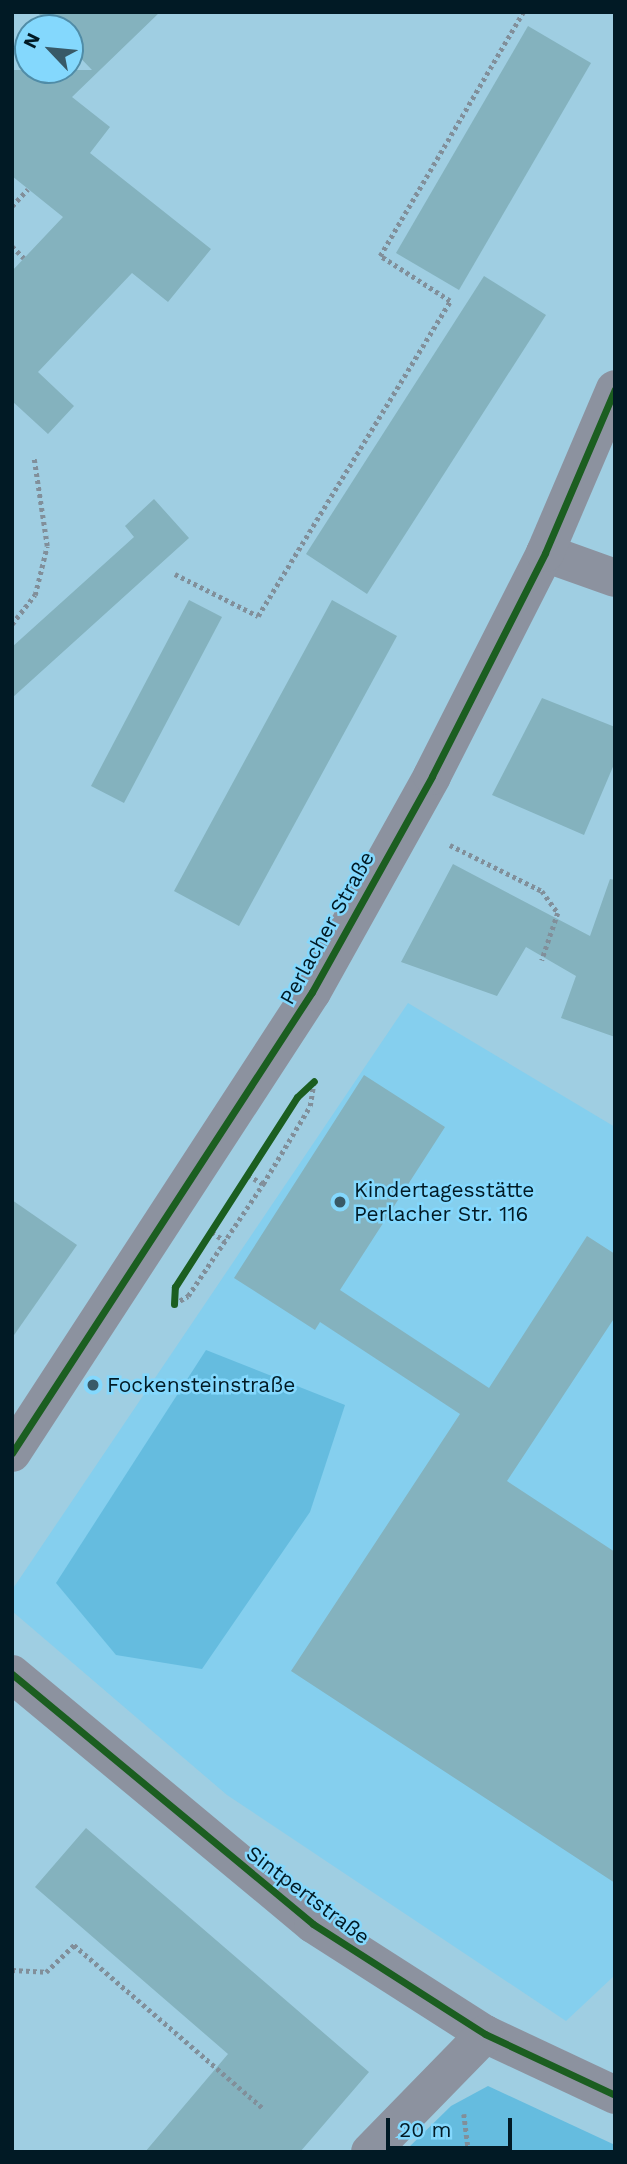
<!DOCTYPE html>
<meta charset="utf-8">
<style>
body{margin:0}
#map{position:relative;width:627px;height:2164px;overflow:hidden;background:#9fcee2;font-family:"Work Sans",sans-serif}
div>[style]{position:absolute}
.built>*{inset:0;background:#85cfee}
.green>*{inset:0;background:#65bcdf}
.building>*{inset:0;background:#84b2be}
.path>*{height:4.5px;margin-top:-2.25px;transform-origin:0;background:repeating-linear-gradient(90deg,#818f9a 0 3.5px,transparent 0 7px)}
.street>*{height:38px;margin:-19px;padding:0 19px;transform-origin:19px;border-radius:19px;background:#8c929f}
.cycleway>*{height:7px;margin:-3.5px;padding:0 3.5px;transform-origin:3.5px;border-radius:3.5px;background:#1b5e20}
.dots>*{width:19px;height:19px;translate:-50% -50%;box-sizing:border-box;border:4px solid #84d8fd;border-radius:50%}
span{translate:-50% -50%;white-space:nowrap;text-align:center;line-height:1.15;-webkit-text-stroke:5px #84d8fd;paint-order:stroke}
.street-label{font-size:21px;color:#011a25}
.poi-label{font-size:21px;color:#011a25}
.left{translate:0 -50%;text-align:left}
.frame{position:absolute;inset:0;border:14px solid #011a25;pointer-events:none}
.north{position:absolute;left:14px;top:14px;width:70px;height:70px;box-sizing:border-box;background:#84d8fd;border:2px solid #508ca7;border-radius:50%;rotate:296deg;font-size:19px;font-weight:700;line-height:28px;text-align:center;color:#011a25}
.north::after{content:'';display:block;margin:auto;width:24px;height:32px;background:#385967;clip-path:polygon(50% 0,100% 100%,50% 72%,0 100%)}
.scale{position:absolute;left:386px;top:2118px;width:126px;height:32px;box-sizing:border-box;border:4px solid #011a25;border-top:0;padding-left:9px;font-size:21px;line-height:24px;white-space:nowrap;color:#011a25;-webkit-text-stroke:5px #84d8fd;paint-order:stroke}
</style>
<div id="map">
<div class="built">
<i style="clip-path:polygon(408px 1003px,615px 1127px,615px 1975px,566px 2021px,227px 1795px,12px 1611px,12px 1590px)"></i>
</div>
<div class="green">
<i style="clip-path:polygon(206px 1350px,345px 1405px,310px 1512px,202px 1669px,116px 1655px,56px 1583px)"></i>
<i style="clip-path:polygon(488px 2086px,615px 2145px,615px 2152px,404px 2152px,451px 2106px)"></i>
</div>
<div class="building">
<i style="clip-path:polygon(37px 12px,160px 12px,72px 97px,110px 127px,90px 153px,211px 249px,168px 302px,132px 273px,38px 372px,74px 406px,48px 434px,12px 401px,12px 271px,63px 217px,12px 176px,12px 70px,92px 70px,70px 47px,70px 28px,52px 28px)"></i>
<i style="clip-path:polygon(528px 26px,591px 63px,459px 290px,396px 253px)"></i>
<i style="clip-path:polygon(484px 276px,546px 315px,367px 594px,306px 554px)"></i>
<i style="clip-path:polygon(154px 499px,189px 538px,12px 698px,12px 647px,134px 537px,125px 526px)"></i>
<i style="clip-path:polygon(189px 600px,222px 617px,124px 803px,91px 786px)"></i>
<i style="clip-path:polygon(332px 600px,397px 636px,239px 926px,174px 891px)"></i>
<i style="clip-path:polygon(542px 698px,615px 727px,615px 762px,584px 835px,492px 795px)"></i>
<i style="clip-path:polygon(453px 864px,590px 936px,610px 879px,615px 880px,615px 1037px,561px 1018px,576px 976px,526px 947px,497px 996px,401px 962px)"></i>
<i style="clip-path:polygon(364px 1075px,445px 1127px,340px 1290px,489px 1388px,587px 1236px,615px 1254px,615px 1317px,507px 1481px,615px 1552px,615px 1883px,291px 1671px,460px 1414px,320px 1322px,315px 1330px,234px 1278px)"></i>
<i style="clip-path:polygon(12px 1200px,77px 1245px,12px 1338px)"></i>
<i style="clip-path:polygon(86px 1828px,369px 2072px,300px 2152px,145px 2152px,228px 2054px,35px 1887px)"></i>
</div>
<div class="path">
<i style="left:12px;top:206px;width:23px;rotate:-47deg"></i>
<i style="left:12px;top:246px;width:17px;rotate:45deg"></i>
<i style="left:175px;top:574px;width:93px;rotate:26.8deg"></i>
<i style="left:258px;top:616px;width:369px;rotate:-58.6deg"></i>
<i style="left:450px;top:301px;width:83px;rotate:-147.3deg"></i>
<i style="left:380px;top:256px;width:283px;rotate:-59.6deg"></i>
<i style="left:12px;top:624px;width:37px;rotate:-52deg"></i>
<i style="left:35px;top:595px;width:50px;rotate:-76.2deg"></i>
<i style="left:47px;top:546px;width:88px;rotate:-98.5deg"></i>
<i style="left:450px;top:845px;width:103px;rotate:26.6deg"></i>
<i style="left:542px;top:891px;width:27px;rotate:54deg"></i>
<i style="left:558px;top:913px;width:50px;rotate:108.8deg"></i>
<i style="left:248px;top:1175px;width:17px;rotate:31deg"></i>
<i style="left:212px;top:1232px;width:16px;rotate:35deg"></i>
<i style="left:174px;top:1304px;width:16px;rotate:-30deg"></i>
<i style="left:188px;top:1296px;width:135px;rotate:-56.2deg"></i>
<i style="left:263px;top:1184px;width:91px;rotate:-58.9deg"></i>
<i style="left:310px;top:1106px;width:25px;rotate:-81deg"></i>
<i style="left:12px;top:1970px;width:34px;rotate:3deg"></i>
<i style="left:46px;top:1972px;width:39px;rotate:-44deg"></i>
<i style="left:74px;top:1945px;width:250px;rotate:40.8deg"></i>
<i style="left:464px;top:2114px;width:38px;rotate:83deg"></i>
</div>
<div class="street">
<i style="left:545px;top:553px;width:74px;rotate:19.7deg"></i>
<i style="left:12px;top:1453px;width:550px;rotate:-56.95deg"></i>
<i style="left:312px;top:992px;width:247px;rotate:-60.9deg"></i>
<i style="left:432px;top:776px;width:250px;rotate:-63.1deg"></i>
<i style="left:545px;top:553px;width:178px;rotate:-66.9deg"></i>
<i style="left:12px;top:1674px;width:391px;rotate:39.7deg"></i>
<i style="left:313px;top:1924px;width:204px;rotate:32.6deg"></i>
<i style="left:485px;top:2034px;width:144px;rotate:25.1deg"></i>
<i style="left:370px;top:2152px;width:165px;rotate:-45.7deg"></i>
</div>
<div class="cycleway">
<i style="left:174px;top:1304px;width:17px;rotate:-87deg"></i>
<i style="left:175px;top:1287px;width:226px;rotate:-57.3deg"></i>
<i style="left:297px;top:1097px;width:23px;rotate:-43deg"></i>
<i style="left:12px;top:1453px;width:550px;rotate:-56.95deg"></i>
<i style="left:312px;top:992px;width:247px;rotate:-60.9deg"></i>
<i style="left:432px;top:776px;width:250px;rotate:-63.1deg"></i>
<i style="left:545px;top:553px;width:178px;rotate:-66.9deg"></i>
<i style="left:12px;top:1674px;width:391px;rotate:39.7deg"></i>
<i style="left:313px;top:1924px;width:204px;rotate:32.6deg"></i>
<i style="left:485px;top:2034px;width:144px;rotate:25.1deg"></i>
</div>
<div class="dots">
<i style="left:340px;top:1202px;background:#385967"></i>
<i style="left:93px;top:1385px;background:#385967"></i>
</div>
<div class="street-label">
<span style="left:327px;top:928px;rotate:-61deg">Perlacher Straße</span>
<span style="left:308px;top:1895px;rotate:37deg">Sintpertstraße</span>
</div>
<div class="poi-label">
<span class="left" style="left:354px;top:1202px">Kindertagesstätte<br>Perlacher Str. 116</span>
<span class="left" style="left:107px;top:1385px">Fockensteinstraße</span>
</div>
<div class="frame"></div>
<div class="north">N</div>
<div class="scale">20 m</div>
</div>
